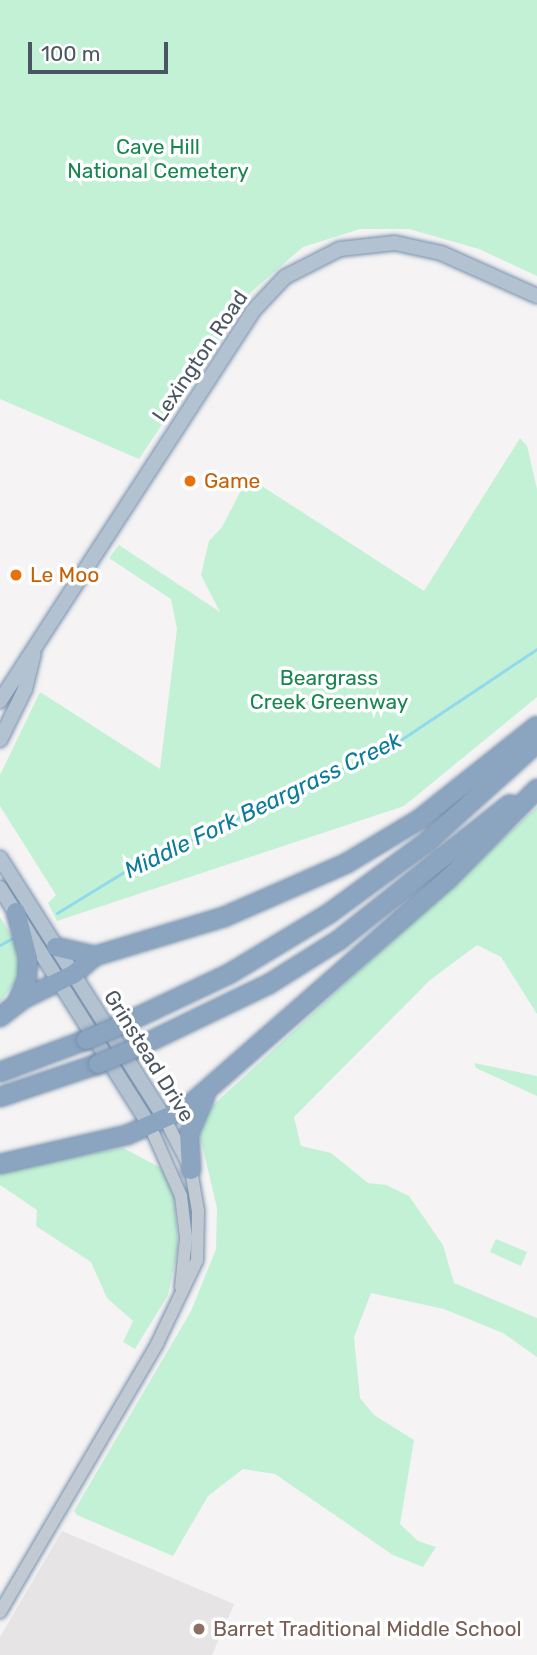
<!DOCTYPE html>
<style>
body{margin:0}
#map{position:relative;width:537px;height:1655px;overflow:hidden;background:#f5f3f3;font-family:Rubik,sans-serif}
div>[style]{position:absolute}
.education>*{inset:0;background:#e6e4e5}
.green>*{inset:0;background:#c3f1d5}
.stream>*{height:2.5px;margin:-1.25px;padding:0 1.25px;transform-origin:1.25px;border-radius:1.25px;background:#90daee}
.roads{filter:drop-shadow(0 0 2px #7690ad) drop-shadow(0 0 2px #7690ad)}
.minor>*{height:12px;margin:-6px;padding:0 6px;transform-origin:6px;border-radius:6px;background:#c1cad2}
.major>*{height:14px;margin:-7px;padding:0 7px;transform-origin:7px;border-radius:7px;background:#b3c2d1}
.highway>*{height:18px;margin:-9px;padding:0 9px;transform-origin:9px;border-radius:9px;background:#8ba5c1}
.bridges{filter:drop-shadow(0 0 2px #7690ad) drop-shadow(0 0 2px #7690ad)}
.highway-bridge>*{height:18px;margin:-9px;padding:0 9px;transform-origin:9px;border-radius:9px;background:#8ba5c1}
.dots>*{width:19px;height:19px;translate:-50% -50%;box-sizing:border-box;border:4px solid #fff;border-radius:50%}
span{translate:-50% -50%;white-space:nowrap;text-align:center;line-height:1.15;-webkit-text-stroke:7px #fff;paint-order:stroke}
.park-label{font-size:21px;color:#17864f}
.street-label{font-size:21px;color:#4a5661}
.food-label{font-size:21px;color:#c56008}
.left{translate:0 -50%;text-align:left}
.education-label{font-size:21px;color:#785e54}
.water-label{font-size:23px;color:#0c7c9b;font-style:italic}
.scale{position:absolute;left:28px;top:42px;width:140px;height:32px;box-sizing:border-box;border:4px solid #4a5661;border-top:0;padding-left:9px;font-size:21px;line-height:24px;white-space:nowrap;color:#4a5661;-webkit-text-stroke:5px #fff;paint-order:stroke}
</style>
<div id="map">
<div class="education">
<i style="clip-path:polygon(62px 1531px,234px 1604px,212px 1655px,0 1655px,0 1637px)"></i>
</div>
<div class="green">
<i style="clip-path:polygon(0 0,537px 0,537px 276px,479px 249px,409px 229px,360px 229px,303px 247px,250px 293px,139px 459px,0 399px)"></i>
<i style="clip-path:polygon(520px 438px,527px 446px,537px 489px,537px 697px,404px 806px,57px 921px,48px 903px,56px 895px,0 806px,0 775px,40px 692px,160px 769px,177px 629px,171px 599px,109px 558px,119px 545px,220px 612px,201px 575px,209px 541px,222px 527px,248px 477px,424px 591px)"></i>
<i style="clip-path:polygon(537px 807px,537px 1014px,501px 957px,477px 945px,430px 980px,294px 1117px,301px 1146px,331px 1153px,368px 1183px,386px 1185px,409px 1196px,443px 1245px,454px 1283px,537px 1318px,537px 1357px,503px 1333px,444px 1309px,371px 1293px,354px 1337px,360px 1398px,374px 1415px,414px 1440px,400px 1524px,418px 1541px,436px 1547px,423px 1567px,393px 1555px,275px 1474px,243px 1469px,208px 1496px,173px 1556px,77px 1515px,74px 1511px,191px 1311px,216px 1249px,217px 1208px,199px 1132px,209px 1109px)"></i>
<i style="clip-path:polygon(0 917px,17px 944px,21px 964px,19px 977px,0 1002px)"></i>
<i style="clip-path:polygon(474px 1063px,537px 1076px,537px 1096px,476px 1068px)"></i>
<i style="clip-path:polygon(123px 1148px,161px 1168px,174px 1196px,178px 1247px,168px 1295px,135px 1349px,123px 1342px,133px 1321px,107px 1298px,91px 1262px,36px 1226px,37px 1210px,0 1185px,0 1168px)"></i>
<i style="clip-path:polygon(496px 1239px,527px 1252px,521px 1266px,490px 1252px)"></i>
</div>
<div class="stream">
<i style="left:57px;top:913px;width:79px;rotate:-31.5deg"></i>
<i style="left:124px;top:872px;width:297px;rotate:-25.3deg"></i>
<i style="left:393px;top:745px;width:173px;rotate:-33.7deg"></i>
<i style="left:0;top:945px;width:13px;rotate:-29deg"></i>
</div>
<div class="roads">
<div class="minor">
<i style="left:150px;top:1126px;width:77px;rotate:66.1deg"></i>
<i style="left:181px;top:1196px;width:42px;rotate:83.2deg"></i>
<i style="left:186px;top:1238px;width:49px;rotate:95.8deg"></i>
<i style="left:0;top:1612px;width:311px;rotate:-59.6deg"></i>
<i style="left:157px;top:1344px;width:93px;rotate:-64.5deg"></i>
<i style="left:197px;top:1260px;width:49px;rotate:-88.8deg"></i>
<i style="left:198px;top:1211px;width:42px;rotate:-99.7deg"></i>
<i style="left:191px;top:1170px;width:57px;rotate:-117deg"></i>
</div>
<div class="major">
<i style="left:0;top:701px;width:465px;rotate:-57deg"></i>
<i style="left:253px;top:311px;width:47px;rotate:-46.7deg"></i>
<i style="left:285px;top:277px;width:62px;rotate:-27deg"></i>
<i style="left:340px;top:249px;width:55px;rotate:-6.2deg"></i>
<i style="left:395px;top:243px;width:47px;rotate:12.3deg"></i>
<i style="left:441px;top:253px;width:105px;rotate:24.1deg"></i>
<i style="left:0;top:740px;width:57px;rotate:-63.9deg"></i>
<i style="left:25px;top:689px;width:36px;rotate:-76deg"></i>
<i style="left:0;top:858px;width:309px;rotate:57.7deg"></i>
<i style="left:0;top:888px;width:281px;rotate:57.8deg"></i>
</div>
<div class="highway">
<i style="left:16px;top:912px;width:48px;rotate:75.4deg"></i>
<i style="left:28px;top:958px;width:21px;rotate:93deg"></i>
<i style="left:27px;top:979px;width:26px;rotate:113deg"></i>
<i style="left:56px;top:947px;width:40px;rotate:13deg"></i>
<i style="left:0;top:1017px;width:29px;rotate:-38deg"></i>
<i style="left:23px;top:999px;width:57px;rotate:-26.1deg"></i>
<i style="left:74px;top:974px;width:28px;rotate:-41deg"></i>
<i style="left:95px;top:956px;width:135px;rotate:-16.8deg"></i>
<i style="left:224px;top:917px;width:134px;rotate:-23.7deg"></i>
<i style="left:347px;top:863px;width:85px;rotate:-31.1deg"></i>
<i style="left:420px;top:819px;width:149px;rotate:-38.5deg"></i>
<i style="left:121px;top:1025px;width:119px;rotate:-25.3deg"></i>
<i style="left:229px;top:974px;width:118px;rotate:-31.1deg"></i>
<i style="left:330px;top:913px;width:122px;rotate:-36.3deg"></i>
<i style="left:428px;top:841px;width:147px;rotate:-42deg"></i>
<i style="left:134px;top:1049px;width:150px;rotate:-25.7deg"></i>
<i style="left:269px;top:984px;width:83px;rotate:-32.2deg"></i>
<i style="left:339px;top:940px;width:218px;rotate:-38.5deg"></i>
<i style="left:0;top:1072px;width:92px;rotate:-20.4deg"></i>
<i style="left:0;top:1097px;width:103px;rotate:-18.6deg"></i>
<i style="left:0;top:1164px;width:130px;rotate:-12.9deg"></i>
<i style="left:127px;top:1135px;width:64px;rotate:-24.1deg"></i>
<i style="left:185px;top:1109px;width:349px;rotate:-41.2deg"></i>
<i style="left:448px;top:879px;width:127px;rotate:-45.3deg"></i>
<i style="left:191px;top:1170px;width:36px;rotate:-93deg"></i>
<i style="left:189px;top:1134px;width:40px;rotate:-66.6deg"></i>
</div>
</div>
<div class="bridges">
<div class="highway-bridge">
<i style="left:86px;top:1040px;width:38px;rotate:-23deg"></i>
<i style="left:98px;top:1064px;width:39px;rotate:-23deg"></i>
</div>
</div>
<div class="dots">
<i style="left:190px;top:481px;background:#e8710a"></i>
<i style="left:16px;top:575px;background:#e8710a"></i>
<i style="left:199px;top:1629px;background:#8d6e63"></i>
</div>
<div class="park-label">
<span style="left:158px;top:159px">Cave Hill<br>National Cemetery</span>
<span style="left:329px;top:690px">Beargrass<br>Creek Greenway</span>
</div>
<div class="street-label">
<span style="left:200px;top:356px;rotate:-56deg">Lexington Road</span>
<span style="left:149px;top:1056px;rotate:58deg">Grinstead Drive</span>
</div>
<div class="food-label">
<span class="left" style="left:204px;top:481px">Game</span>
<span class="left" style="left:30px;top:575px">Le Moo</span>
</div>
<div class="education-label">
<span class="left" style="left:213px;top:1629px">Barret Traditional Middle School</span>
</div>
<div class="water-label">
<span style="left:263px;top:805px;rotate:-26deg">Middle Fork Beargrass Creek</span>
</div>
<div class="scale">100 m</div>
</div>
